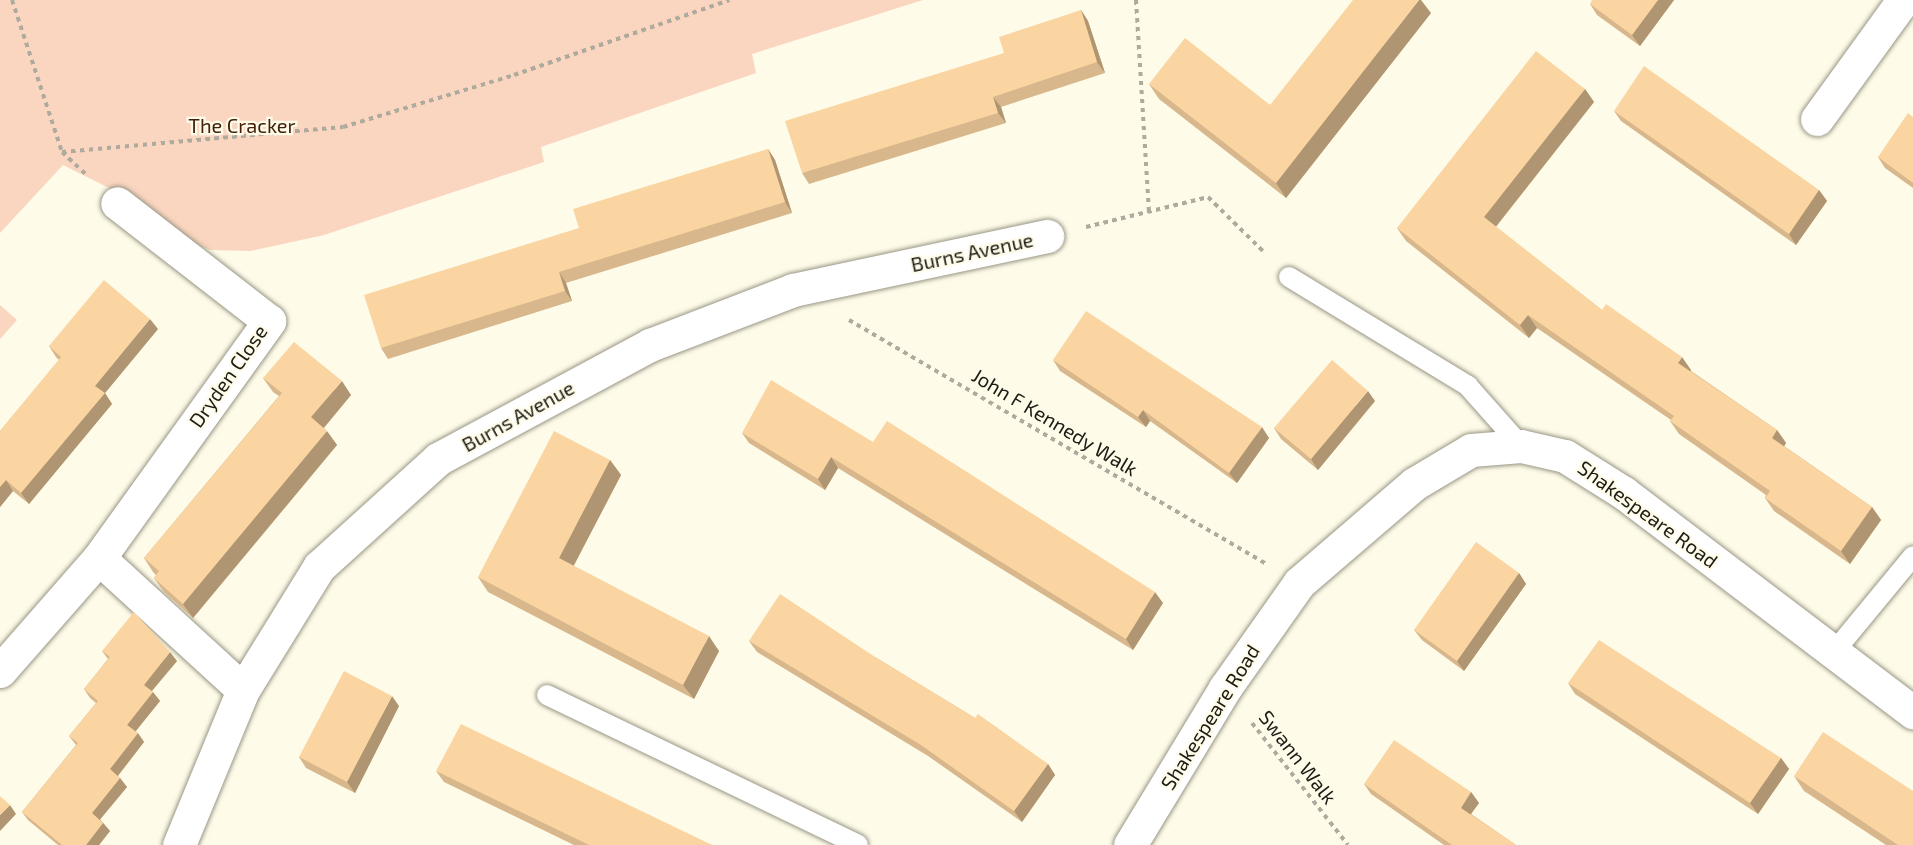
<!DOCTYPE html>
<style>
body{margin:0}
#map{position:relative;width:1913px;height:845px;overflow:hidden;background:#fefbe9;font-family:"Exo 2",sans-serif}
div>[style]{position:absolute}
.green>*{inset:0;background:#fad5bf}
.path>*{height:4px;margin-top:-2px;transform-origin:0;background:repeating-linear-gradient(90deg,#aeab9e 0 4.5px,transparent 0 9px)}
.roads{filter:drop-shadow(0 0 2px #999685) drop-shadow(0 0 2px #999685)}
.service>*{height:20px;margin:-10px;padding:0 10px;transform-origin:10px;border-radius:10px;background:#fff}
.minor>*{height:33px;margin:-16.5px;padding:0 16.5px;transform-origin:16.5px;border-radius:16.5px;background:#fff}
.wall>*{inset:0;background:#d7b78b}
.shaded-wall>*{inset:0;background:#af9571}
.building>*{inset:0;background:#fad5a2}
span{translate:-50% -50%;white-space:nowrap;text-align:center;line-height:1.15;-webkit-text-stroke:4.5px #fefbe9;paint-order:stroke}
.park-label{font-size:20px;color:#432008}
.street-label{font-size:20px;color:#1c1b15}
</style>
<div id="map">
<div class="green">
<i style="clip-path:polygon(0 0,923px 0,752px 54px,756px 73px,541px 147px,544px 162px,324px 235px,250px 251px,210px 250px,177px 237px,127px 197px,63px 165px,0 233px)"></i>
<i style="clip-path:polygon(0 305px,17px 320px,0 339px)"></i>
</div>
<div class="path">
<i style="left:12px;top:0;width:160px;rotate:71.8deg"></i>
<i style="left:62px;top:152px;width:35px;rotate:43deg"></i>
<i style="left:1136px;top:0;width:211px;rotate:86.5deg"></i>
<i style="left:62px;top:152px;width:282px;rotate:-5.1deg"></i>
<i style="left:343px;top:127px;width:179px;rotate:-16.9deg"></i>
<i style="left:514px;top:75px;width:228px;rotate:-19.2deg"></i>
<i style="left:1086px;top:227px;width:126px;rotate:-13.8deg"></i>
<i style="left:1208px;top:197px;width:80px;rotate:44.5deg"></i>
<i style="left:849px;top:320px;width:482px;rotate:30.3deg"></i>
<i style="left:1252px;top:723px;width:155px;rotate:51.8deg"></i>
</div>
<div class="roads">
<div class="service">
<i style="left:1289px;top:277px;width:210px;rotate:31.3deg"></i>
<i style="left:1468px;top:386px;width:80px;rotate:48.5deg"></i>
<i style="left:1834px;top:652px;width:124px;rotate:-50.5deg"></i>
<i style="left:547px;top:695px;width:345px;rotate:25.7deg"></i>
</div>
<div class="minor">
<i style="left:1817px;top:119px;width:147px;rotate:-54.1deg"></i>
<i style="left:99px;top:558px;width:292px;rotate:-54.3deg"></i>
<i style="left:269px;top:321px;width:192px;rotate:-142.2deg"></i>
<i style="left:0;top:671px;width:150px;rotate:-48.8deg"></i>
<i style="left:99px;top:558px;width:195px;rotate:42.5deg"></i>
<i style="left:179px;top:845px;width:168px;rotate:-67.6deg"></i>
<i style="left:243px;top:690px;width:145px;rotate:-58.3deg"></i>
<i style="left:319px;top:567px;width:161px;rotate:-42.2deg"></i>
<i style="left:438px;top:459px;width:241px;rotate:-28.3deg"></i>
<i style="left:650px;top:345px;width:153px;rotate:-21deg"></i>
<i style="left:793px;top:290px;width:260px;rotate:-12deg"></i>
<i style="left:1130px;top:845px;width:184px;rotate:-58.8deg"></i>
<i style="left:1225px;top:688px;width:128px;rotate:-54.8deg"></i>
<i style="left:1299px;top:583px;width:152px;rotate:-40.7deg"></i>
<i style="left:1414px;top:484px;width:66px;rotate:-30.8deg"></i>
<i style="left:1471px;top:450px;width:50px;rotate:-4.6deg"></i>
<i style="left:1521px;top:446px;width:45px;rotate:12.8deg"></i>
<i style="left:1565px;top:456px;width:70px;rotate:32.1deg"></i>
<i style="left:1624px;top:493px;width:363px;rotate:37.2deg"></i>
</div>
</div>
<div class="wall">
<i style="clip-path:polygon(1674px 0,1640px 46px,1597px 15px,1590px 4px)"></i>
<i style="clip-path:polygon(1081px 10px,1088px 21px,1105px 73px,1001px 107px,1006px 123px,809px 184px,802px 173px,1004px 53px)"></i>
<i style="clip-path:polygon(1431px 13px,1286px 198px,1159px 99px,1149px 84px,1270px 105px)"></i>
<i style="clip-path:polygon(1585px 89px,1594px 102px,1496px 227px,1602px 310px,1691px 370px,1691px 371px,1777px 430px,1786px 443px,1784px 446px,1872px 507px,1881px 520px,1850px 564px,1774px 511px,1765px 498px,1766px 495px,1679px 434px,1670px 421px,1671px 420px,1537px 328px,1529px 338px,1406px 241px,1397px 228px)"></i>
<i style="clip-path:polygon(1614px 111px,1819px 190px,1827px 201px,1796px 245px,1621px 121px)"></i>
<i style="clip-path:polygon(1913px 117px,1913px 188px,1885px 168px,1878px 157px)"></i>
<i style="clip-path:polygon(768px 149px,775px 160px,792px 213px,566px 283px,572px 301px,388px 359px,381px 348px,579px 228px)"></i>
<i style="clip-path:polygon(158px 329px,105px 393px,112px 404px,29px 504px,13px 491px,0 507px,0 431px,59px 360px,56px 357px,49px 346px)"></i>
<i style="clip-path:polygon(1053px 360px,1269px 438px,1237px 483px,1150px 421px,1146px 427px,1060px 371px)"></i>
<i style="clip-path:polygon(263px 378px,351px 395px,324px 428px,337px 445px,193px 618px,164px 592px,154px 578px,156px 575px,153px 572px,144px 558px,279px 396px,273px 392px)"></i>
<i style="clip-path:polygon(1375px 401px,1318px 470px,1281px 439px,1274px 428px)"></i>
<i style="clip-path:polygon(742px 433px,873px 442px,1163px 603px,1133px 650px,838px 468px,825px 490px,749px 443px)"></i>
<i style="clip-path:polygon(610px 460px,621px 475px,573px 566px,719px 651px,694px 699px,488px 592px,478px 577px)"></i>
<i style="clip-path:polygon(1519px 573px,1526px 584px,1464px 671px,1422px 640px,1414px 630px)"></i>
<i style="clip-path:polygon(749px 641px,875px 657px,975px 718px,1048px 764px,1055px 775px,1022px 822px,928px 756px,757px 652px)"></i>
<i style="clip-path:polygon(102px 651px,177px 661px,152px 691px,160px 701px,136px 731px,144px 742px,118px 776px,120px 778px,127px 787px,100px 819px,110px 831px,99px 845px,58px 845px,28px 820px,22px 812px,76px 745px,69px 736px,96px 703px,90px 698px,84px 689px,108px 659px)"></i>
<i style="clip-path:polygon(1568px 683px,1781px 758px,1789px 769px,1758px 814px,1575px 694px)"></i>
<i style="clip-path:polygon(399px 706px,355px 793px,306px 768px,299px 757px)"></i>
<i style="clip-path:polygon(436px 771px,712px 845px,574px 845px,444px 782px)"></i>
<i style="clip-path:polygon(1794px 776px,1913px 845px,1886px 845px,1804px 791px)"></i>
<i style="clip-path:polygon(1364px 784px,1471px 792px,1479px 803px,1471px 814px,1516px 845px,1444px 845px,1371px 794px)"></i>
</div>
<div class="shaded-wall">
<i style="clip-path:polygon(1419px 0,1421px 0,1431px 13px,1286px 198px,1276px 183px)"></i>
<i style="clip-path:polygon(1658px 0,1674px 0,1640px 46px,1632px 35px)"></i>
<i style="clip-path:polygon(1081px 10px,1088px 21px,1105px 73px,1097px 62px)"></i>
<i style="clip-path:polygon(1585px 89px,1594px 102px,1493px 230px,1484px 217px)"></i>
<i style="clip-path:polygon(993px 97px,1001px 107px,1006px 123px,998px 113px)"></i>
<i style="clip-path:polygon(768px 149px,775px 160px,792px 213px,785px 202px)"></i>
<i style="clip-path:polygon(1819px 190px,1827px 201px,1796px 245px,1789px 234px)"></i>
<i style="clip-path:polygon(559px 272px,566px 283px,572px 301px,565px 291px)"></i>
<i style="clip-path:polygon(1528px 315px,1537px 328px,1529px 338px,1520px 325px)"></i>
<i style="clip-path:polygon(150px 319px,158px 329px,105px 393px,112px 404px,29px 504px,21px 493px,95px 386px)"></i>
<i style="clip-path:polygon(1682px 357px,1691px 370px,1688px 376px,1678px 363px)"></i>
<i style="clip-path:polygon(342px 381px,351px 395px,321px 431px,311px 417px)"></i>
<i style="clip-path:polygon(1368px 391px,1375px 401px,1318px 470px,1311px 459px)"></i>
<i style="clip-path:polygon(1143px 410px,1150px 421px,1146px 427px,1138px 417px)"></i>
<i style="clip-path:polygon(1262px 427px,1269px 438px,1237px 483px,1229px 473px)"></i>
<i style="clip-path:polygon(1777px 430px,1786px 443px,1781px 451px,1772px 438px)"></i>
<i style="clip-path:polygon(327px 431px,337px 445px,193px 618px,183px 604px)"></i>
<i style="clip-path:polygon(831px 457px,838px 468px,825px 490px,818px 479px)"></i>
<i style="clip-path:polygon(610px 460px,621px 475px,570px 573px,559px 558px)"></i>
<i style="clip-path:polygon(6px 480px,13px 491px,0 507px,0 487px)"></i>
<i style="clip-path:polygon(1872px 507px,1881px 520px,1850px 564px,1841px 551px)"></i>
<i style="clip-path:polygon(1519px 573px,1526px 584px,1464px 671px,1457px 661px)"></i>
<i style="clip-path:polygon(1155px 592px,1163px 603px,1133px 650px,1126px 639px)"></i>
<i style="clip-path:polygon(709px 636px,719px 651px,694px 699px,683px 685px)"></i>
<i style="clip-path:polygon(170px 652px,177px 661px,150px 693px,144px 685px)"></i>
<i style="clip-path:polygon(153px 692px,160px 701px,134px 733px,127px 725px)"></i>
<i style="clip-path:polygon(392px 696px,399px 706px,355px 793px,347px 782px)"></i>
<i style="clip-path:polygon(138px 733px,144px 742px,116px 778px,110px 769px)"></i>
<i style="clip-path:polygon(1781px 758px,1789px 769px,1758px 814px,1750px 803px)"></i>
<i style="clip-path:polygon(1048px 764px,1055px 775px,1022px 822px,1014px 811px)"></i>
<i style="clip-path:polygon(120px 778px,127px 787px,98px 822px,92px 813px)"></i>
<i style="clip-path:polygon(1471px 792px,1479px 803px,1468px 818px,1461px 808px)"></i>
<i style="clip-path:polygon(10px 805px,16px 814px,0 831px,0 815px)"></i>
<i style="clip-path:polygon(103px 823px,110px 831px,99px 845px,86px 845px)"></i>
</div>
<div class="building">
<i style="clip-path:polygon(1353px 0,1419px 0,1276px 183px,1149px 84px,1185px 38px,1270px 105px)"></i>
<i style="clip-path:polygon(1592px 0,1658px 0,1632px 35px,1590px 4px)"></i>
<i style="clip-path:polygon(1081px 10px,1097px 62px,993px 97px,998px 113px,802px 173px,785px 121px,1004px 53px,999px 37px)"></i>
<i style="clip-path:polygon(1536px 51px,1585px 89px,1484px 217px,1602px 310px,1606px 304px,1682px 357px,1678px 363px,1777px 430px,1772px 438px,1872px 507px,1841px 551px,1765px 498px,1770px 491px,1670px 421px,1674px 416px,1528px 315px,1520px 325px,1397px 228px)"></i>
<i style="clip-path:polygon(1644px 66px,1819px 190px,1789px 234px,1614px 111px)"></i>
<i style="clip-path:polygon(1908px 113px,1913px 117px,1913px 183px,1878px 157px)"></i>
<i style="clip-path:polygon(768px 149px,785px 202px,559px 272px,565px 291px,381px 348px,364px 295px,579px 228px,573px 209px)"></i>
<i style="clip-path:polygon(104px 280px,150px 319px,95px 386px,105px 393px,21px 493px,6px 480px,0 487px,0 431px,61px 357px,49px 346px)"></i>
<i style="clip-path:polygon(1086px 311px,1262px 427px,1229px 473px,1143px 410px,1138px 417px,1053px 360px)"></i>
<i style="clip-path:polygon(294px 342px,342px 381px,311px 417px,327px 431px,183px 604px,154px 578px,159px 571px,144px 558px,282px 393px,263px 378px)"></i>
<i style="clip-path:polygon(1332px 360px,1368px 391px,1311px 459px,1274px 428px)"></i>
<i style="clip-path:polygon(771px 380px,873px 442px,887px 421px,1155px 592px,1126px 639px,831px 457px,818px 479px,742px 433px)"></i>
<i style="clip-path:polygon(554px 431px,610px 460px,559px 558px,709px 636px,683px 685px,478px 577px)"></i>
<i style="clip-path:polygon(1476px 542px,1519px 573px,1457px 661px,1414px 630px)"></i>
<i style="clip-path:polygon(780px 594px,875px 657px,975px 718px,978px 714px,1048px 764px,1014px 811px,921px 745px,749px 641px)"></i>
<i style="clip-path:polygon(134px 612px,170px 652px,144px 685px,153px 692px,127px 725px,138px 733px,110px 769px,120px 778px,92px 813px,103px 823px,86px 845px,62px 845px,22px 812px,78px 743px,69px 736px,98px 701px,84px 689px,110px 657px,102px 651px)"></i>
<i style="clip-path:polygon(1599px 640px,1781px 758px,1750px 803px,1568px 683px)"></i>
<i style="clip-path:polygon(344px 671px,392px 696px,347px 782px,299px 757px)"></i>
<i style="clip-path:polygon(461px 724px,712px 845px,589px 845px,436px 771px)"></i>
<i style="clip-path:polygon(1823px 732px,1913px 791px,1913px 845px,1898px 845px,1794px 776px)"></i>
<i style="clip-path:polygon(1394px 740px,1471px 792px,1461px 808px,1516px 845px,1452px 845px,1364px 784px)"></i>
<i style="clip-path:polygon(0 796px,10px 805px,0 815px)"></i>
</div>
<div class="park-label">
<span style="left:242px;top:125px">The Cracker</span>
</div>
<div class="street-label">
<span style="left:972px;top:252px;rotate:-12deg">Burns Avenue</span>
<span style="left:228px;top:376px;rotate:-55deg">Dryden Close</span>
<span style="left:518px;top:416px;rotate:-29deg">Burns Avenue</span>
<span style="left:1055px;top:422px;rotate:31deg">John F Kennedy Walk</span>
<span style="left:1648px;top:514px;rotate:36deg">Shakespeare Road</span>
<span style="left:1210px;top:717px;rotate:-58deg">Shakespeare Road</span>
<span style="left:1298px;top:757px;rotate:52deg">Swann Walk</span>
</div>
</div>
